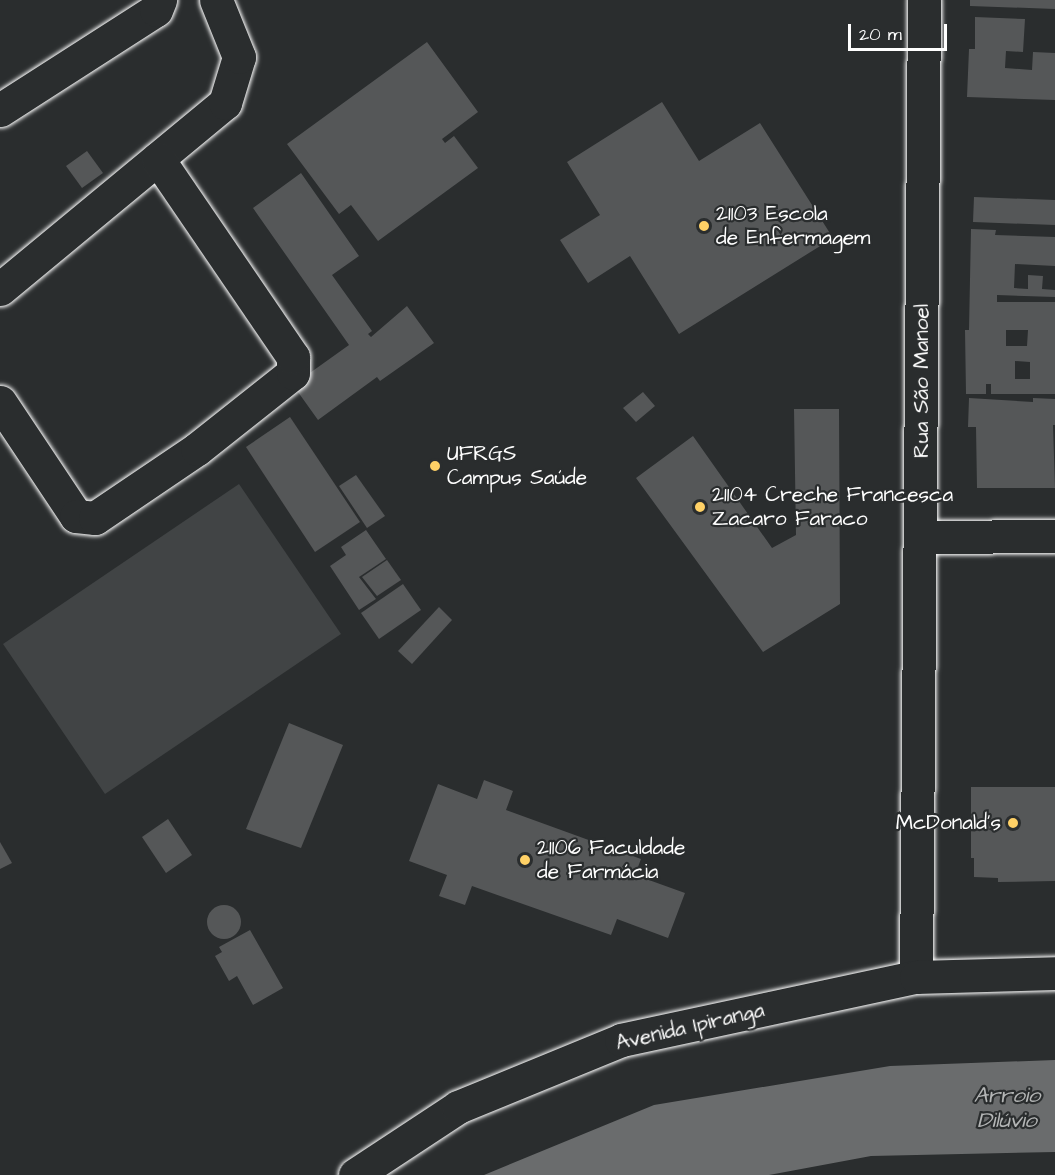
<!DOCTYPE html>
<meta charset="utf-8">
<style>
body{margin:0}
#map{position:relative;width:1055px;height:1175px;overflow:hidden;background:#2a2d2e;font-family:"Architects Daughter",sans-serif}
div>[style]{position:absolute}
.green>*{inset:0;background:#414445}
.water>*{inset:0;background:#6a6c6d}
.building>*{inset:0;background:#555758}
.round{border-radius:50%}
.roads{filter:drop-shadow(0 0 2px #fff) drop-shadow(0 0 2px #fff)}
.minor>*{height:33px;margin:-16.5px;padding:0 16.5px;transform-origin:16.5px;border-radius:16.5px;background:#2a2d2e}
.major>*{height:33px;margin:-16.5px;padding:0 16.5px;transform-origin:16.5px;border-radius:16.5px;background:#2a2d2e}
.dots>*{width:16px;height:16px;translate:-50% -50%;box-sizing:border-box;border:3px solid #2a2d2e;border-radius:50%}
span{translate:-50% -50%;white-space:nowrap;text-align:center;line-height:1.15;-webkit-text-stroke:4.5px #2a2d2e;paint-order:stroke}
.poi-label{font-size:21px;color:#fff}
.left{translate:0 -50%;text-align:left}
.right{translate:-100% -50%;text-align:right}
.street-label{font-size:21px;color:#fff}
.water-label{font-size:22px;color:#b4b6b6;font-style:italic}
.scale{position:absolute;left:848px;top:24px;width:99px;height:27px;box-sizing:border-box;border:3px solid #fff;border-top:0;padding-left:8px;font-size:18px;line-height:21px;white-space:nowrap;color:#fff;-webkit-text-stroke:4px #2a2d2e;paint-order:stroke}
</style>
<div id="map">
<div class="green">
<i style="clip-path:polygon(239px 484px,341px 634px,105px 794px,3px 644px)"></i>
</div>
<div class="water">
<i style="clip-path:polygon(1055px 1060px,1055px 1152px,871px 1156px,769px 1175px,484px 1175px,654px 1105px,890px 1066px)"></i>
</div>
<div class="building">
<i style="clip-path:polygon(970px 0,1055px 0,1055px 9px,970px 6px)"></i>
<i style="clip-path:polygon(975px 17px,1025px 19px,1023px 52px,1006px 51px,1005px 68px,1032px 70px,1033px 52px,1055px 53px,1055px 100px,967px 97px,969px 49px,975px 49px)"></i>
<i style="clip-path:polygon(427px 42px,478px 112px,442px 139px,445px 143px,454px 136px,478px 168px,378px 241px,351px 205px,339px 214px,287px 144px)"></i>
<i style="clip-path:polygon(662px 102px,699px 161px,760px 123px,833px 238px,679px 334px,630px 256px,588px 283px,560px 240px,600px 215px,567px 162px)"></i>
<i style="clip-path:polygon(87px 151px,103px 173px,82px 188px,66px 166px)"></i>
<i style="clip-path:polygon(301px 173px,359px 256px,332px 275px,372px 331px,368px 334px,371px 337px,407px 306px,434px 343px,380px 381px,377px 377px,318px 420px,293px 385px,349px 345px,253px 208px)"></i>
<i style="clip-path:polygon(974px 197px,1055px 200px,1055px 225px,973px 222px)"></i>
<i style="clip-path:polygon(evenodd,971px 229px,996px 230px,995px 235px,1055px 237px,1055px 266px,1015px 264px,1014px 288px,1028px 289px,1028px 275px,1043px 276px,1042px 289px,1055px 290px,1055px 297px,997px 295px,997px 302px,1055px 302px,1055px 394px,991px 394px,991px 384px,986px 384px,986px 394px,966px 394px,965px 330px,969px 330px,971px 229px,1006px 330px,1028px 330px,1027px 346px,1006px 346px,1006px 330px,971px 229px,1015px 361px,1030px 362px,1030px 379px,1015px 379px,1015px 361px)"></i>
<i style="clip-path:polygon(643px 392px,655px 406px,636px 422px,623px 408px)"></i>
<i style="clip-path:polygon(969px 398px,1033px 402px,1033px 398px,1055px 399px,1055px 425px,1053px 425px,1055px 488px,977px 488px,976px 427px,968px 427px)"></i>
<i style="clip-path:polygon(794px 409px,839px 409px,840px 604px,763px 652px,636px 478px,693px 436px,772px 548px,796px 535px)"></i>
<i style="clip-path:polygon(290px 417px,360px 522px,315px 552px,246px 447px)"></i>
<i style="clip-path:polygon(356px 475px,385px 516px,367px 528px,339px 486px)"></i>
<i style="clip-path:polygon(366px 530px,386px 559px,359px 577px,376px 599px,359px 610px,330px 566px,346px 555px,341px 547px)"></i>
<i style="clip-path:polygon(387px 560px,401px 580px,377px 596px,362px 577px)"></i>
<i style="clip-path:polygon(403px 584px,421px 610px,379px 639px,361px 613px)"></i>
<i style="clip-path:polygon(439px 607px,452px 620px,412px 664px,398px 651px)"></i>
<i style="clip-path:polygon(289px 723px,343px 745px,301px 848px,246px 829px)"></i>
<i style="clip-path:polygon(484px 780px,513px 791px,506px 810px,641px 859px,635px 875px,685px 893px,668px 938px,617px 919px,611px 935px,472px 886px,465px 905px,439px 896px,447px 875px,409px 861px,438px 784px,477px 799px)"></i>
<i style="clip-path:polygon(971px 787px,1055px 787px,1055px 881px,998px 882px,998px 878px,974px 877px,974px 858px,971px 858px)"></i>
<i style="clip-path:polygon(168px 819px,192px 855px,166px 873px,142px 837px)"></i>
<i style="clip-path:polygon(0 842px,12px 863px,0 869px)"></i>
<i class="round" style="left:207px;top:905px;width:34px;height:34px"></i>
<i style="clip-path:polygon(250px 930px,283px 988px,253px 1005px,237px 976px,229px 981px,215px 956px,222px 952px,219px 947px)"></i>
</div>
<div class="roads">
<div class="minor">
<i style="left:0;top:110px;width:185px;rotate:-32.7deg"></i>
<i style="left:156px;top:10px;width:11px;rotate:-68deg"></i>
<i style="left:0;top:289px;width:292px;rotate:-39.6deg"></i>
<i style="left:225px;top:103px;width:48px;rotate:-73.1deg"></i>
<i style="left:239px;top:57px;width:61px;rotate:-112deg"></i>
<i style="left:0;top:402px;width:137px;rotate:56.3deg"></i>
<i style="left:76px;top:516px;width:19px;rotate:6deg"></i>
<i style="left:95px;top:518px;width:123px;rotate:-34.1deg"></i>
<i style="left:197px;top:449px;width:122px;rotate:-38.4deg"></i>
<i style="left:293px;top:373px;width:16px;rotate:-90deg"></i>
<i style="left:293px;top:357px;width:240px;rotate:-124.3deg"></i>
<i style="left:921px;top:537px;width:134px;rotate:-0.4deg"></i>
<i style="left:916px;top:977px;width:977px;rotate:-89.53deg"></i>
</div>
<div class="major">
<i style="left:355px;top:1175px;width:123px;rotate:-33.4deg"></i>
<i style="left:458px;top:1107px;width:176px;rotate:-22.3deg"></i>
<i style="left:621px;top:1040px;width:302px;rotate:-12.1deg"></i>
<i style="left:916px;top:977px;width:139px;rotate:-1.6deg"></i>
</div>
</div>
<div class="dots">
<i style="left:704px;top:226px;background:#ffd166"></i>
<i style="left:435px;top:466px;background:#ffd166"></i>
<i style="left:700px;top:507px;background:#ffd166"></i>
<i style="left:1013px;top:823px;background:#ffd166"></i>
<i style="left:525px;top:860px;background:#ffd166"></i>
</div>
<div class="poi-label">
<span class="left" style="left:716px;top:226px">21103 Escola<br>de Enfermagem</span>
<span class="left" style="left:447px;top:466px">UFRGS<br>Campus Saúde</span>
<span class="left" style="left:712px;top:507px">21104 Creche Francesca<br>Zacaro Faraco</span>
<span class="right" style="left:1001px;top:823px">McDonald's</span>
<span class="left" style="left:537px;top:860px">21106 Faculdade<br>de Farmácia</span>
</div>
<div class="street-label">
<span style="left:922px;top:381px;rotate:-90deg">Rua São Manoel</span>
<span style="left:690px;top:1027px;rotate:-13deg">Avenida Ipiranga</span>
</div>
<div class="water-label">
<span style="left:1007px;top:1108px">Arroio<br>Dilúvio</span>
</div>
<div class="scale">20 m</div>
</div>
